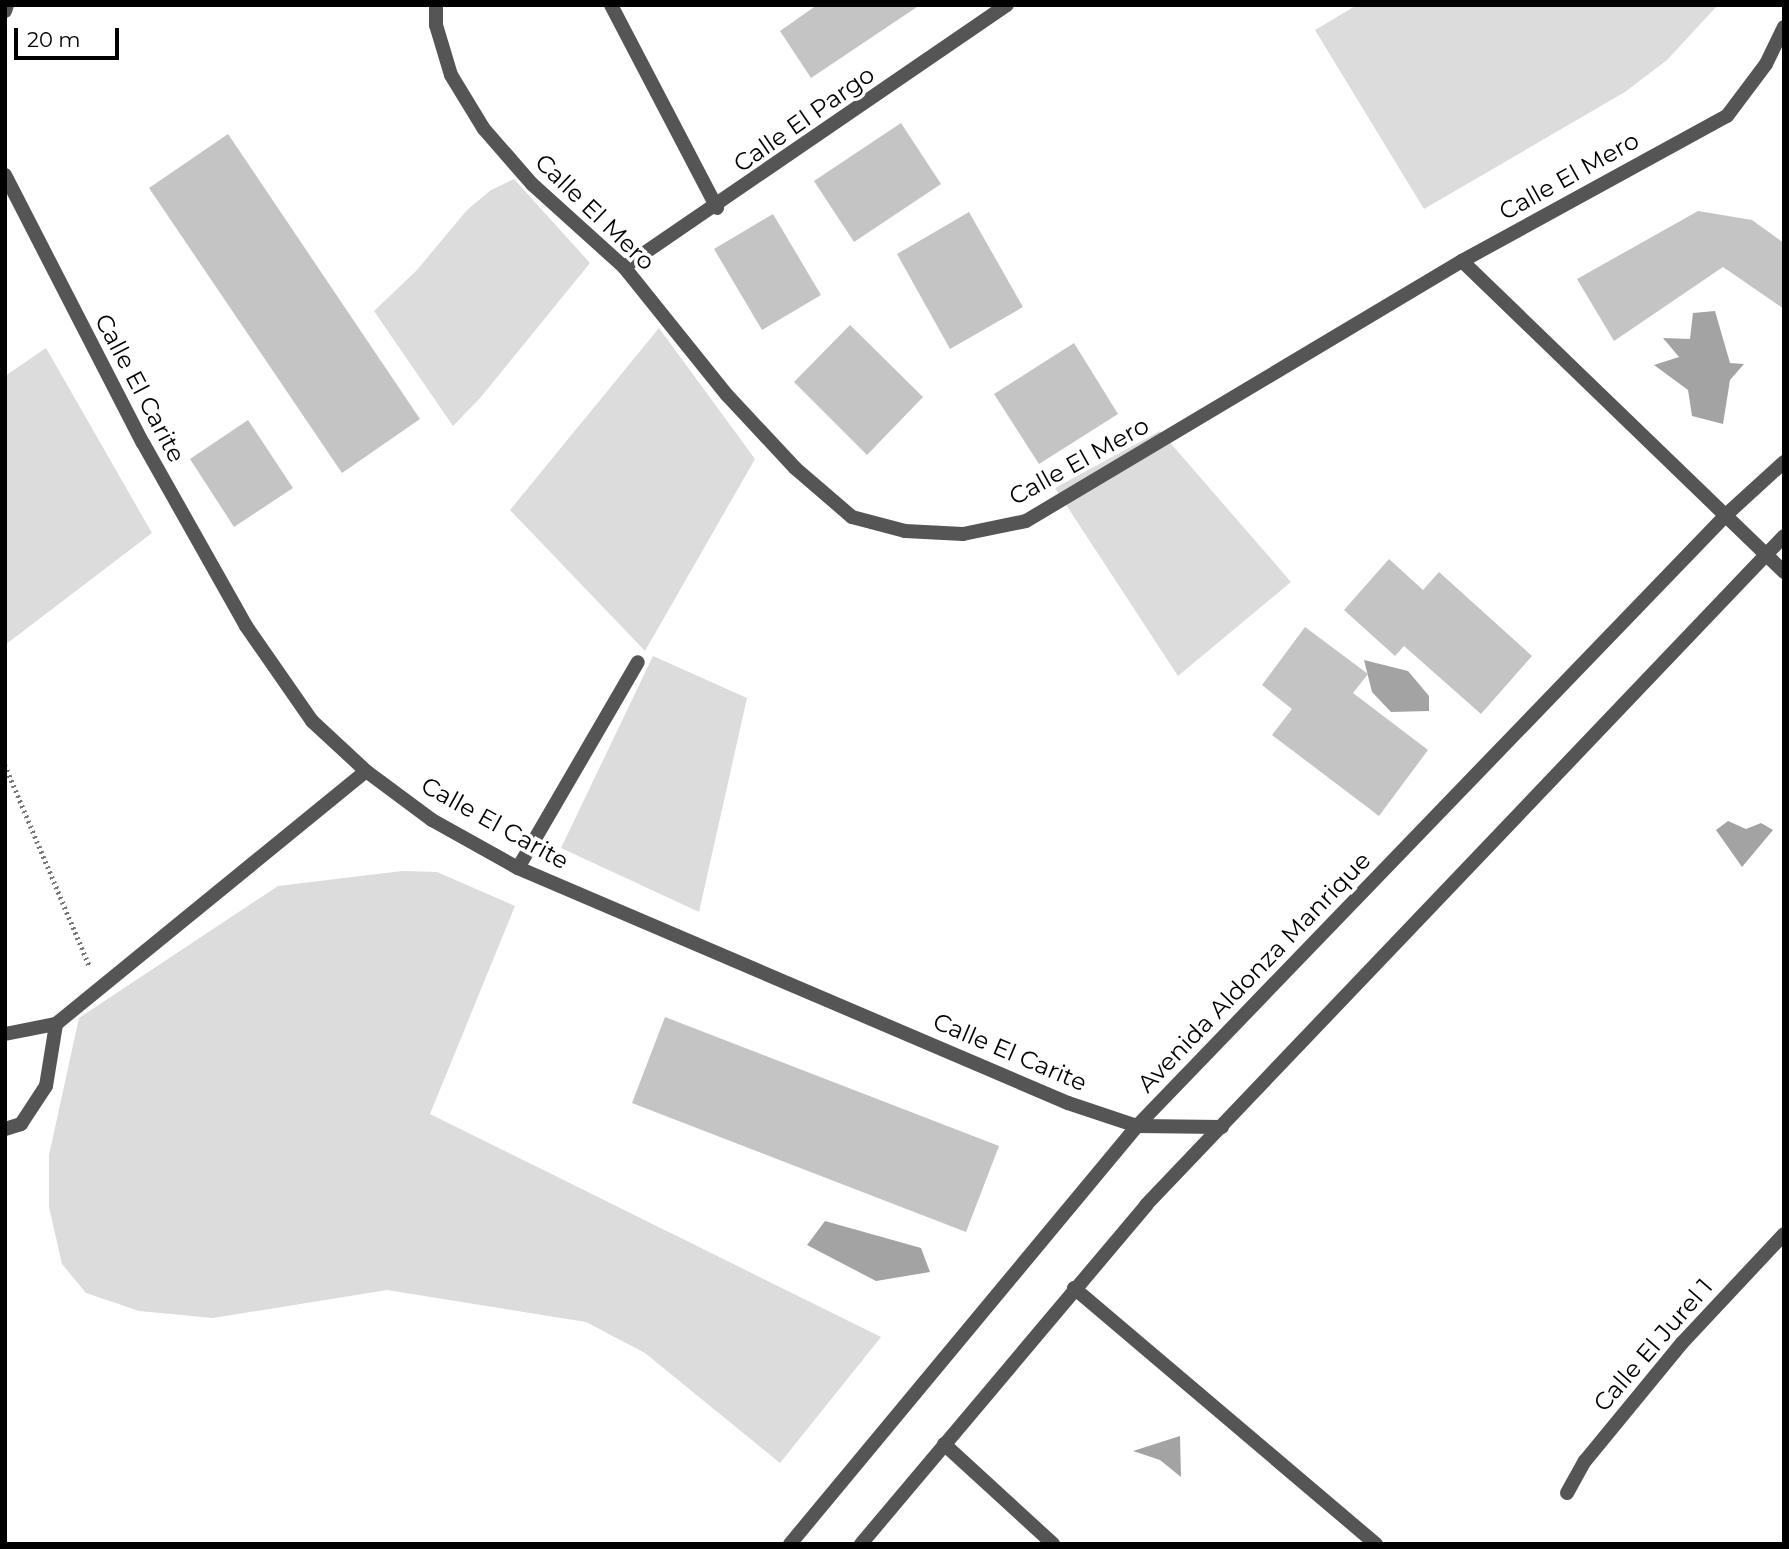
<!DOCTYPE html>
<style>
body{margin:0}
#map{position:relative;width:1789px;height:1549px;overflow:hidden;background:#fff;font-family:Montserrat,sans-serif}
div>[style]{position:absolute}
.green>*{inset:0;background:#dcdcdc}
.water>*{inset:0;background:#a3a3a3}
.building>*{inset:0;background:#c4c4c4}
.path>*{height:4.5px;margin-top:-2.25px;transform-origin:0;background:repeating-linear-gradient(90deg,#777 0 2px,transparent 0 5.5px)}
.lane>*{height:14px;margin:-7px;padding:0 7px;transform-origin:7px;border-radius:7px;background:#555}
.street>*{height:14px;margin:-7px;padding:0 7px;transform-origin:7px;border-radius:7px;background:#555}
span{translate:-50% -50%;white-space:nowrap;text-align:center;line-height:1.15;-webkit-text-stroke:7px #fff;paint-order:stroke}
.street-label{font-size:24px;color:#000}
.frame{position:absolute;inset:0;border:7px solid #000;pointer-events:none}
.scale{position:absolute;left:14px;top:28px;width:105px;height:32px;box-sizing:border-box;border:4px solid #000;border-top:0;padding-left:9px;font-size:21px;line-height:24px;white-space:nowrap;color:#000;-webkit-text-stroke:5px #fff;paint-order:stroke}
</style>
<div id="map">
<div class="green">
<i style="clip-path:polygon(1357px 5px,1718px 5px,1667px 60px,1625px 92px,1424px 209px,1315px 30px)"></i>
<i style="clip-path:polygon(514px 179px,590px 263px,481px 397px,453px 426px,374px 311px,417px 270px,467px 210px,491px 190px)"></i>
<i style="clip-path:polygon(659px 328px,755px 459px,645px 651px,510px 510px)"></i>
<i style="clip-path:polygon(46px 348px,152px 533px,5px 645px,5px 376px)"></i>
<i style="clip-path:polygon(1160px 431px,1291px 582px,1178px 676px,1055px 488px)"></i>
<i style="clip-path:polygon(653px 656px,747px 698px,699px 912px,561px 848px)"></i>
<i style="clip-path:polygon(402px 871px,437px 872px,515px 906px,430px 1114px,881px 1337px,780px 1463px,645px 1353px,586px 1322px,387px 1290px,213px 1318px,139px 1311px,86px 1293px,62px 1264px,49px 1207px,49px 1155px,79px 1018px,278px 886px)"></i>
</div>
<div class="water">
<i style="clip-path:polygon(1715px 311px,1730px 363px,1744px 364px,1730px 380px,1723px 424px,1692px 416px,1688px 390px,1654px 365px,1679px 357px,1663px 338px,1690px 339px,1693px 313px)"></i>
<i style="clip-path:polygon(1364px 660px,1408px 671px,1429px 696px,1429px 711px,1391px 712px,1372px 692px)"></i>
<i style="clip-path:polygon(1728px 821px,1746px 829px,1761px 823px,1773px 830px,1742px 867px,1716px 830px)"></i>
<i style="clip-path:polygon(825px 1221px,921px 1248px,930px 1272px,876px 1281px,807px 1245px)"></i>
<i style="clip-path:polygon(1180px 1436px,1181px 1477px,1160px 1460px,1133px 1451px)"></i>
</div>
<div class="building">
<i style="clip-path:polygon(817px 5px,920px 5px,811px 78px,780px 31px)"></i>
<i style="clip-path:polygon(901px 123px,941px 184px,854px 242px,814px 181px)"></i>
<i style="clip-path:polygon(228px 134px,420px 419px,342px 473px,149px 188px)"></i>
<i style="clip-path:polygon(1698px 211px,1752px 220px,1784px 243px,1784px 309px,1723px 267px,1614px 341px,1577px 279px)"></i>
<i style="clip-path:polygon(969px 212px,1023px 307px,950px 349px,897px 254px)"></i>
<i style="clip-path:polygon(773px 214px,821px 295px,762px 330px,714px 249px)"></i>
<i style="clip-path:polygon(850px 325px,923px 397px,867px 455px,794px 382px)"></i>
<i style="clip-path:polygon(1074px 343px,1118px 414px,1039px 464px,994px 394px)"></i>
<i style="clip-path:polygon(248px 420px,293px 488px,234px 527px,190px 459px)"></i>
<i style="clip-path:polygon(1389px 559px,1423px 590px,1439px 572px,1532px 656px,1481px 714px,1404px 646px,1395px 656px,1344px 610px)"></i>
<i style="clip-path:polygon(1305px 627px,1368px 674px,1353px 693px,1428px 750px,1379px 816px,1272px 735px,1292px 709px,1262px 685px)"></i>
<i style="clip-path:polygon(665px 1017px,999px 1146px,966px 1232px,632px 1103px)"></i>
</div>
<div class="path">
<i style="left:5px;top:765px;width:219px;rotate:67.2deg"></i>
</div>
<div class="lane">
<i style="left:5px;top:1034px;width:52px;rotate:-11.1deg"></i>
<i style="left:56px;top:1024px;width:400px;rotate:-39.2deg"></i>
<i style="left:5px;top:1129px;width:17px;rotate:-17deg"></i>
<i style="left:21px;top:1124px;width:45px;rotate:-56.7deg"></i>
<i style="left:46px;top:1086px;width:63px;rotate:-80.8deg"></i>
<i style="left:944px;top:1444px;width:148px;rotate:42.5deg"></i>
</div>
<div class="street">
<i style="left:436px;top:5px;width:20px;rotate:90deg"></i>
<i style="left:436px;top:25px;width:52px;rotate:73.3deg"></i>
<i style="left:451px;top:75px;width:63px;rotate:58.6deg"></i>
<i style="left:484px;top:129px;width:73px;rotate:48.9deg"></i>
<i style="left:532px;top:184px;width:124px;rotate:42.1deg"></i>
<i style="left:624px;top:267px;width:164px;rotate:51.2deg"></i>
<i style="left:727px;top:395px;width:100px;rotate:47deg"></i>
<i style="left:795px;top:468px;width:75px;rotate:40.7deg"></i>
<i style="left:852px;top:517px;width:55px;rotate:14.8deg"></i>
<i style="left:905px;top:531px;width:58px;rotate:3deg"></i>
<i style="left:963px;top:534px;width:64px;rotate:-11.7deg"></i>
<i style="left:1026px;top:521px;width:508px;rotate:-30.81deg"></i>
<i style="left:1462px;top:261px;width:302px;rotate:-28.7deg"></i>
<i style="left:1727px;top:116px;width:65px;rotate:-53.1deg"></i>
<i style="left:1766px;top:64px;width:41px;rotate:-64.1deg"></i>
<i style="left:611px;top:5px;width:229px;rotate:62.4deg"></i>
<i style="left:5px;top:11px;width:6px;rotate:-72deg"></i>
<i style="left:5px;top:175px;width:301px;rotate:62.8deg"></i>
<i style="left:143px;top:443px;width:210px;rotate:60.6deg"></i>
<i style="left:246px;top:626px;width:116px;rotate:55.2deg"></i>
<i style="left:312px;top:721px;width:74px;rotate:42.8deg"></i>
<i style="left:366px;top:771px;width:82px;rotate:36.6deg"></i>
<i style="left:432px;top:820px;width:98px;rotate:29.2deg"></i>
<i style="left:518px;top:868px;width:598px;rotate:23.14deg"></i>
<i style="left:1068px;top:1103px;width:73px;rotate:18.4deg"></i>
<i style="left:1137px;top:1126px;width:85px;rotate:0.7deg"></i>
<i style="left:1462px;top:261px;width:448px;rotate:44deg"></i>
<i style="left:624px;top:267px;width:464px;rotate:-34.4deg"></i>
<i style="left:518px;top:868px;width:238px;rotate:-59.8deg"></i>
<i style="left:1074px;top:1288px;width:396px;rotate:40.3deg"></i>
<i style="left:1567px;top:1493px;width:37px;rotate:-61deg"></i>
<i style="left:1585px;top:1461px;width:153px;rotate:-50.6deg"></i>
<i style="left:1682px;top:1343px;width:149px;rotate:-46.9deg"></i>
<i style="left:790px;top:1544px;width:543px;rotate:-50.3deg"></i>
<i style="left:1137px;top:1126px;width:850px;rotate:-46.05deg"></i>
<i style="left:1727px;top:514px;width:77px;rotate:-42.4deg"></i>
<i style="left:861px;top:1544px;width:443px;rotate:-49.9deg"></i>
<i style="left:1146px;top:1205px;width:924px;rotate:-46.36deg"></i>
</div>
<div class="street-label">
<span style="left:804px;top:119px;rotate:-35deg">Calle El Pargo</span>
<span style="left:1569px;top:176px;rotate:-29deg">Calle El Mero</span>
<span style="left:595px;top:212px;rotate:44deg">Calle El Mero</span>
<span style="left:140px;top:388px;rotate:62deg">Calle El Carite</span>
<span style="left:1079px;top:461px;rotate:-29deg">Calle El Mero</span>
<span style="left:495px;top:823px;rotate:29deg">Calle El Carite</span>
<span style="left:1254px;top:972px;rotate:-46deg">Avenida Aldonza Manrique</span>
<span style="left:1010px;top:1052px;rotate:23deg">Calle El Carite</span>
<span style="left:1653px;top:1345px;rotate:-49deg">Calle El Jurel 1</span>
</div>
<div class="frame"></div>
<div class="scale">20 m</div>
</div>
